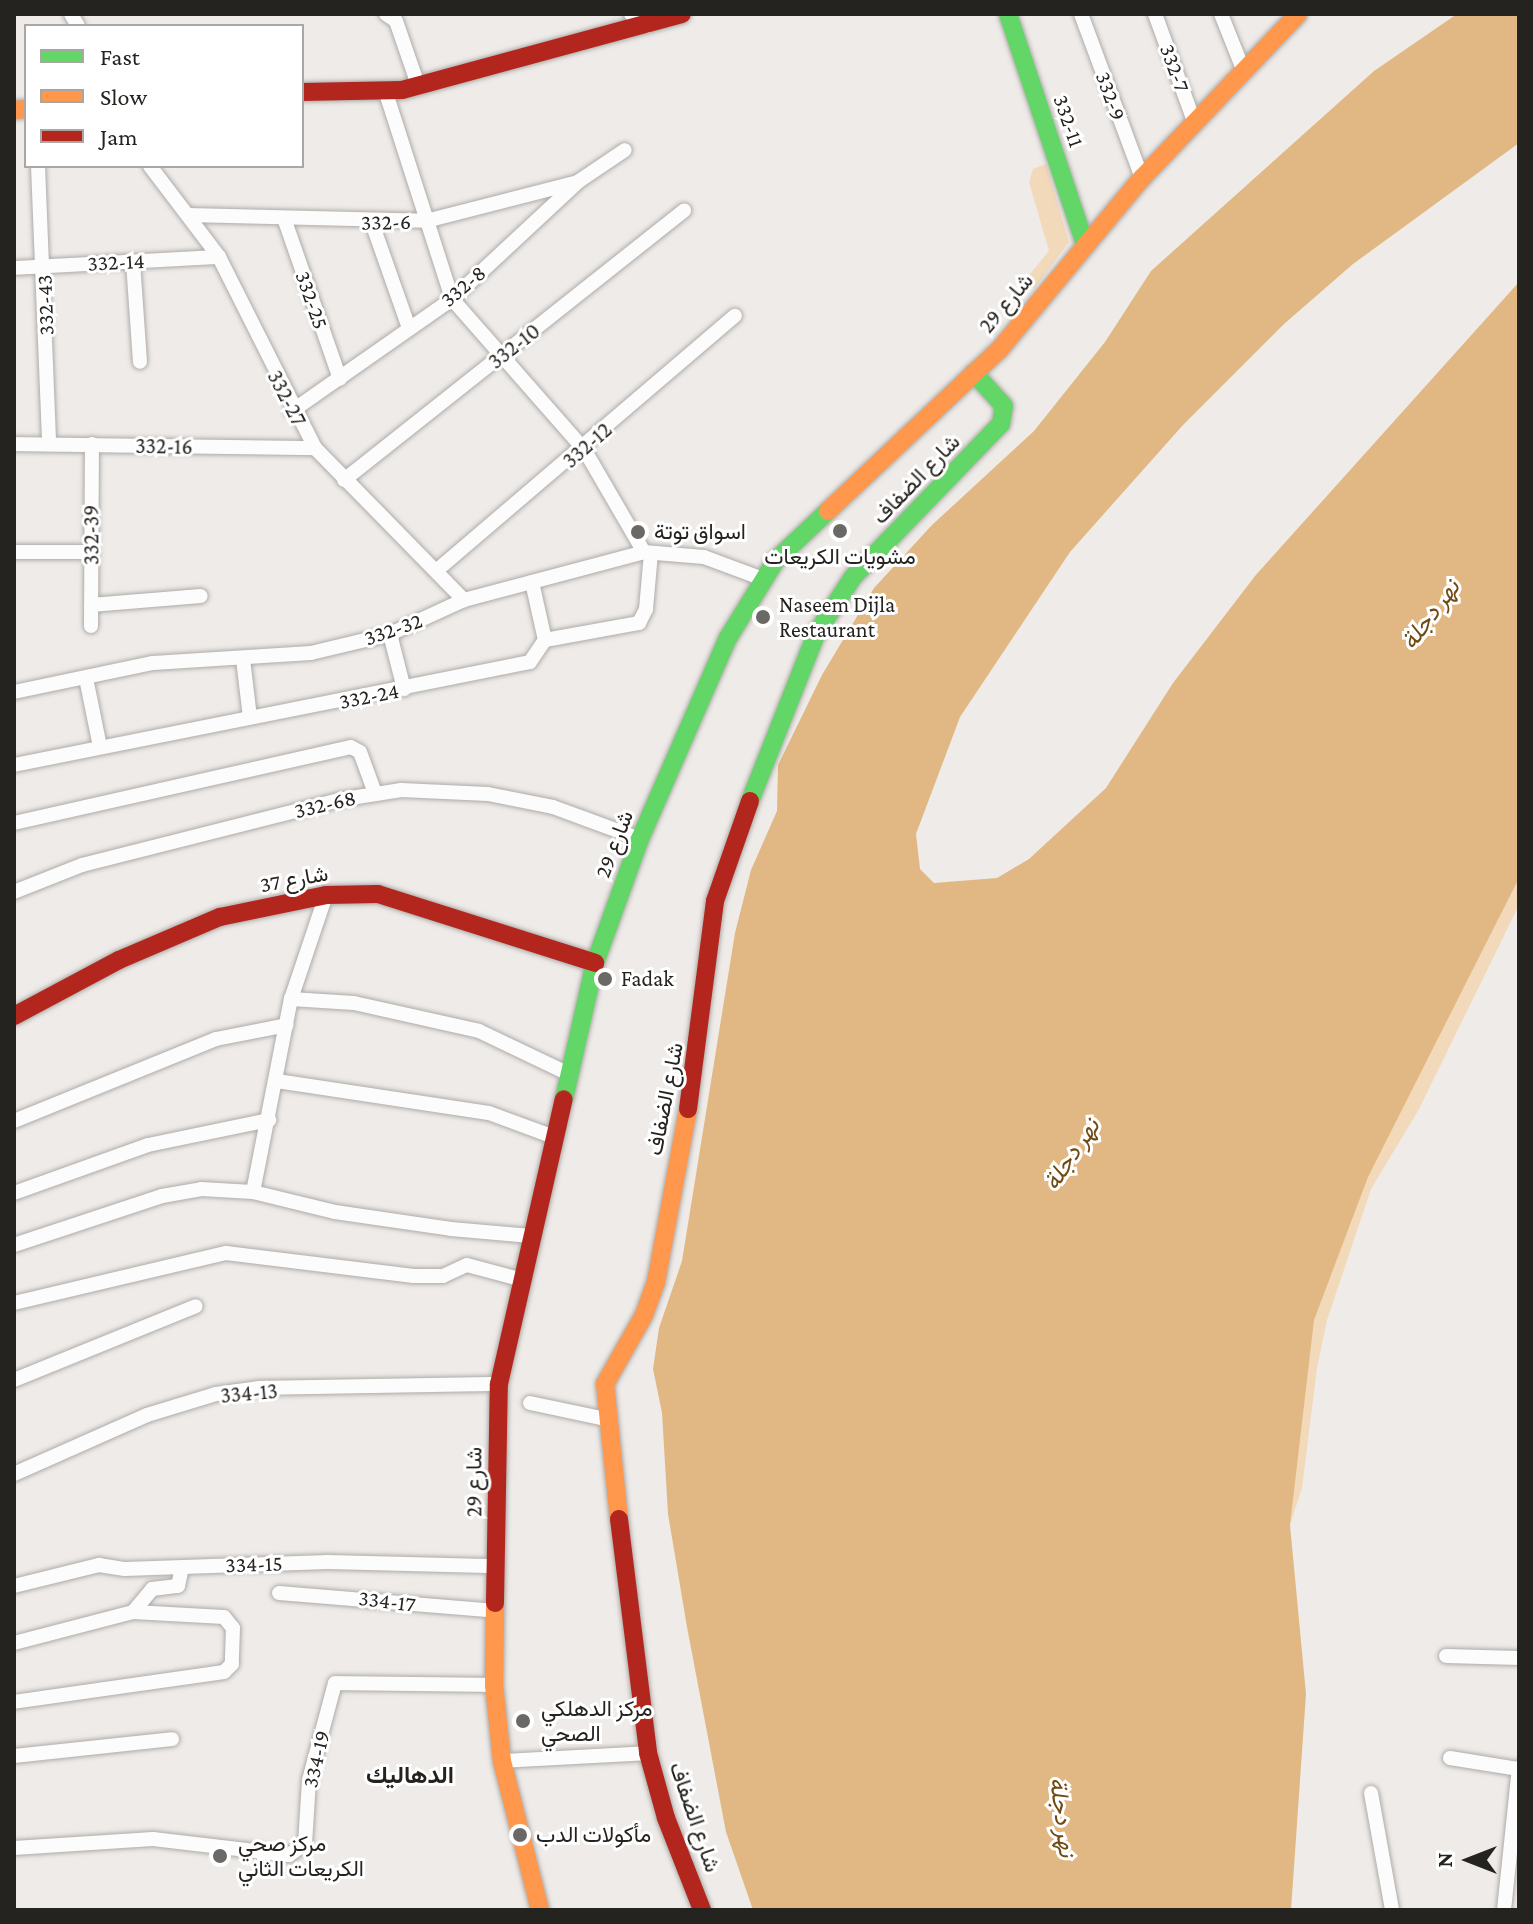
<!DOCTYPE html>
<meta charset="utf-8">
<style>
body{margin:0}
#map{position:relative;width:1533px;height:1924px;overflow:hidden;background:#eeebe8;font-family:"Crimson Pro",Vazirmatn,serif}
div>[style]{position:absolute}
.green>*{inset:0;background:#f2d9ba}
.water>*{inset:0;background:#e1b883}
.roads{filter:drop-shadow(0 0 2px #aeaba8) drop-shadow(0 0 2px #aeaba8)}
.street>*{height:14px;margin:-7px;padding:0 7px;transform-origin:7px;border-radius:7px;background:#fcfcfc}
.fast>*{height:18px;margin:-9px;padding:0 9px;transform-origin:9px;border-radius:9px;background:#63d668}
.slow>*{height:18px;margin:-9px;padding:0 9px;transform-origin:9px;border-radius:9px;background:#ff974d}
.jam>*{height:18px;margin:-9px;padding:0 9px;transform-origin:9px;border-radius:9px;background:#b3261e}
.dots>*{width:22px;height:22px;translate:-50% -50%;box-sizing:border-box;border:4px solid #fff;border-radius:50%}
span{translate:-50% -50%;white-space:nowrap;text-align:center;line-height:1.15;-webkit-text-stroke:6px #fff;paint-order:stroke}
.street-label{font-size:22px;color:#252320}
.poi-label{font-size:22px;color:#252320}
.left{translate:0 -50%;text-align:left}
.water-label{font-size:24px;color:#704a11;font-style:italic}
.neighbourhood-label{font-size:24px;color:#252320;font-weight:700}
.frame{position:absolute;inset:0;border:16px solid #252320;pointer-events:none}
.legend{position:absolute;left:24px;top:24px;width:280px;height:144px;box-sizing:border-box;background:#fff;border:2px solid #a8a7a6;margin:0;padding:10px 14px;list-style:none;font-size:24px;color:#252320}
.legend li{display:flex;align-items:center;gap:16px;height:40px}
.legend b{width:40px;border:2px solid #a8a7a6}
.north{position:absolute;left:1429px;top:1820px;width:80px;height:80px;-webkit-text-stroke:6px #fff;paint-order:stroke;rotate:270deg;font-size:22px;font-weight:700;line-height:32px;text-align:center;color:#252320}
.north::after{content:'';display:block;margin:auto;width:28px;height:36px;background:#252320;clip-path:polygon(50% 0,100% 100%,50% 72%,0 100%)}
</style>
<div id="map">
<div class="green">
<i style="clip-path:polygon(1046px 164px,1069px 242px,1034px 289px,1026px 279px,1049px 251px,1029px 182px,1033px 169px)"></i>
<i style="clip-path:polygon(1519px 784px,1519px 905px,1418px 1111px,1371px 1189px,1327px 1320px,1317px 1368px,1302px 1488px,1290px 1525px,1291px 1910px,1263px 1482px,1330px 1256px)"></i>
</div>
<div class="water">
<i style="clip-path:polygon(1457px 14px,1519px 14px,1519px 143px,1353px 264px,1284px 324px,1183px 425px,1070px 552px,960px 717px,916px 834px,920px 869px,934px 883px,997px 878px,1029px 859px,1106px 788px,1173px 683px,1255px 576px,1519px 282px,1519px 878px,1368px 1177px,1314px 1320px,1290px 1525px,1306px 1694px,1291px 1910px,753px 1910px,726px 1832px,687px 1627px,668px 1514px,662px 1413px,653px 1369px,659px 1328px,682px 1261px,735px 933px,751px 870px,777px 811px,778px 765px,822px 675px,874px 588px,932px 525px,1034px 431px,1105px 342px,1151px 271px,1374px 71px)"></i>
</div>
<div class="roads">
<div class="street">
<i style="left:71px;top:14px;width:14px;rotate:60deg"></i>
<i style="left:386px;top:14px;width:12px;rotate:35deg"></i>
<i style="left:396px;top:21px;width:68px;rotate:71deg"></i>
<i style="left:631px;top:14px;width:20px;rotate:37deg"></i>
<i style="left:1081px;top:14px;width:175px;rotate:69.6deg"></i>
<i style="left:1155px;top:14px;width:114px;rotate:70deg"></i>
<i style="left:1221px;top:14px;width:59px;rotate:68.2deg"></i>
<i style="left:386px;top:93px;width:216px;rotate:72.2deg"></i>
<i style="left:452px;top:299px;width:200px;rotate:48.7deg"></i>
<i style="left:584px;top:449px;width:119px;rotate:59.8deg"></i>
<i style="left:38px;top:166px;width:278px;rotate:87.7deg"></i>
<i style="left:150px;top:166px;width:114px;rotate:52.8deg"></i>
<i style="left:219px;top:257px;width:214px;rotate:63.3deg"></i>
<i style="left:315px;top:448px;width:213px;rotate:45.6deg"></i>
<i style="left:188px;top:215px;width:238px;rotate:1.4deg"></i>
<i style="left:426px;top:221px;width:153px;rotate:-14.4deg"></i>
<i style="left:285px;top:221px;width:167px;rotate:70.8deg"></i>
<i style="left:372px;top:223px;width:111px;rotate:70.6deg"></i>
<i style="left:133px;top:262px;width:100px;rotate:86deg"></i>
<i style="left:14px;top:268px;width:205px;rotate:-3.1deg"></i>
<i style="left:292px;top:411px;width:195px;rotate:-35deg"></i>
<i style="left:452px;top:299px;width:173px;rotate:-42.9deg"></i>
<i style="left:579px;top:181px;width:55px;rotate:-34deg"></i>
<i style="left:14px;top:444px;width:301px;rotate:0.8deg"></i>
<i style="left:344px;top:480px;width:434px;rotate:-38.4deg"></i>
<i style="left:14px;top:552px;width:77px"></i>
<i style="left:436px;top:571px;width:393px;rotate:-40.5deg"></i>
<i style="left:532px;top:582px;width:59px;rotate:77.4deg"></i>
<i style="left:91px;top:605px;width:110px;rotate:-4.7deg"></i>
<i style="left:91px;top:626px;width:182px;rotate:-89.7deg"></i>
<i style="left:390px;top:634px;width:57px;rotate:75.7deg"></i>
<i style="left:243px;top:659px;width:59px;rotate:83.2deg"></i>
<i style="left:86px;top:678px;width:70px;rotate:78.5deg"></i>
<i style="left:14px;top:692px;width:142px;rotate:-11.8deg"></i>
<i style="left:153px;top:663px;width:158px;rotate:-3.6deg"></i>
<i style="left:311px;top:653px;width:81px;rotate:-13.5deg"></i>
<i style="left:390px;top:634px;width:81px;rotate:-24.7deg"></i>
<i style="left:464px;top:600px;width:186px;rotate:-14.9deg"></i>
<i style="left:644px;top:552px;width:60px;rotate:4.8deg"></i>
<i style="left:704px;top:557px;width:63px;rotate:20.4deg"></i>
<i style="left:14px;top:765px;width:526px;rotate:-11.29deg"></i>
<i style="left:530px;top:662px;width:27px;rotate:-56deg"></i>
<i style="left:545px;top:640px;width:96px;rotate:-10.3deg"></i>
<i style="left:639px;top:623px;width:16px;rotate:-63deg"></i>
<i style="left:646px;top:609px;width:56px;rotate:-84.9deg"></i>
<i style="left:14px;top:823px;width:345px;rotate:-12.7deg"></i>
<i style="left:351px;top:747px;width:10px;rotate:29deg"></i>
<i style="left:360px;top:752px;width:44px;rotate:69.9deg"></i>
<i style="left:14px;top:892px;width:73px;rotate:-21.7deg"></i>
<i style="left:82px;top:865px;width:264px;rotate:-14.2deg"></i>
<i style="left:338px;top:800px;width:64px;rotate:-9deg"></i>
<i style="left:401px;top:790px;width:87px;rotate:2.6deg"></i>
<i style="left:488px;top:794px;width:66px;rotate:11.3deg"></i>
<i style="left:553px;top:807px;width:93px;rotate:20.2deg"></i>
<i style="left:291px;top:999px;width:63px;rotate:3.6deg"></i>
<i style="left:354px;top:1003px;width:128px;rotate:12.6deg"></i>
<i style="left:479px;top:1031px;width:100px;rotate:25.5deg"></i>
<i style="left:277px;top:1081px;width:214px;rotate:8.6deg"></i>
<i style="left:489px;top:1113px;width:69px;rotate:20.3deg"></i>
<i style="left:14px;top:1121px;width:218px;rotate:-22.1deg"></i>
<i style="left:216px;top:1039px;width:72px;rotate:-11.2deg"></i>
<i style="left:253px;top:1192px;width:197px;rotate:-78.9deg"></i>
<i style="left:291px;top:999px;width:110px;rotate:-71.4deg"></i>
<i style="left:14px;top:1193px;width:142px;rotate:-19.7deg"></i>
<i style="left:148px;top:1145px;width:124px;rotate:-11.7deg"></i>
<i style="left:14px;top:1245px;width:156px;rotate:-18.3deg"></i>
<i style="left:162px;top:1196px;width:40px;rotate:-10deg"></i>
<i style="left:201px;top:1189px;width:52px;rotate:3.3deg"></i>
<i style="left:253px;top:1192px;width:84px;rotate:13.7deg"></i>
<i style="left:335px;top:1212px;width:117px;rotate:8.3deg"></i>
<i style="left:451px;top:1229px;width:80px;rotate:5deg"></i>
<i style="left:14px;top:1303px;width:218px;rotate:-13.3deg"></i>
<i style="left:226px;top:1253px;width:189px;rotate:7deg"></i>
<i style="left:414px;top:1276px;width:29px"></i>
<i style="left:443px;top:1276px;width:26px;rotate:-25deg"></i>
<i style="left:467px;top:1265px;width:58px;rotate:15deg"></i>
<i style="left:14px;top:1380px;width:196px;rotate:-22.1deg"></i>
<i style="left:530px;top:1403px;width:78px;rotate:11.9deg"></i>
<i style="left:14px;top:1474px;width:145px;rotate:-23.9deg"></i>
<i style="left:147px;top:1415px;width:72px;rotate:-16.9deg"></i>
<i style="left:216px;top:1394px;width:44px;rotate:-7.8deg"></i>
<i style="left:260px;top:1388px;width:239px;rotate:-1deg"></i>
<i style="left:14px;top:1586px;width:88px;rotate:-13.9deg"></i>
<i style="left:99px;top:1565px;width:26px;rotate:9deg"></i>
<i style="left:125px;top:1569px;width:203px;rotate:-2deg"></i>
<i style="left:328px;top:1562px;width:169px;rotate:1.4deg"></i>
<i style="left:279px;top:1593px;width:218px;rotate:4.7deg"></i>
<i style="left:133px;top:1612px;width:30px;rotate:-50deg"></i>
<i style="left:152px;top:1589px;width:26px;rotate:-7deg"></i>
<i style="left:178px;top:1586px;width:19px;rotate:-78deg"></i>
<i style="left:14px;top:1643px;width:123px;rotate:-14.6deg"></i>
<i style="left:133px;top:1612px;width:91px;rotate:3.1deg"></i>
<i style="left:224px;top:1617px;width:14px;rotate:51deg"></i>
<i style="left:233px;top:1628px;width:36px;rotate:92deg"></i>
<i style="left:232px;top:1664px;width:11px;rotate:135deg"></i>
<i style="left:224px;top:1672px;width:212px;rotate:171.9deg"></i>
<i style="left:1446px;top:1656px;width:73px;rotate:1.6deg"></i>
<i style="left:14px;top:1756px;width:159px;rotate:-6.1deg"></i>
<i style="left:1450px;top:1758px;width:70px;rotate:9.1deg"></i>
<i style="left:502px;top:1761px;width:146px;rotate:-3.1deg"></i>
<i style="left:1371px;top:1793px;width:119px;rotate:79.8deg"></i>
<i style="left:14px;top:1848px;width:139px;rotate:-3.7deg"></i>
<i style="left:153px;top:1839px;width:137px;rotate:6.7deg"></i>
<i style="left:289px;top:1855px;width:19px;rotate:-35deg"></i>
<i style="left:305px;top:1844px;width:64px;rotate:-86.4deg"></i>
<i style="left:309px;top:1780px;width:100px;rotate:-75deg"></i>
<i style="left:335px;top:1683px;width:159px;rotate:0.7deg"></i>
<i style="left:1504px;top:1910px;width:143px;rotate:-84deg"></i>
</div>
<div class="fast">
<i style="left:1008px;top:14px;width:243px;rotate:71.5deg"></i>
<i style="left:750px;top:801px;width:180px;rotate:-68.4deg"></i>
<i style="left:816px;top:634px;width:68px;rotate:-57deg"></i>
<i style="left:853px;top:577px;width:213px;rotate:-46deg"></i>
<i style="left:1001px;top:424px;width:18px;rotate:-81deg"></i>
<i style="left:1004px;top:406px;width:45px;rotate:-132.3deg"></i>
<i style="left:564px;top:1099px;width:139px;rotate:-77.2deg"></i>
<i style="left:595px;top:963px;width:132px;rotate:-70.1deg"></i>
<i style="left:640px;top:839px;width:219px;rotate:-66.4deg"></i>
<i style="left:728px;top:638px;width:92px;rotate:-58.4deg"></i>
<i style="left:776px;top:560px;width:71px;rotate:-43.3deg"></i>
</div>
<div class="slow">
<i style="left:14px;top:110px;width:12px;rotate:-5deg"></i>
<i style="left:828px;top:511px;width:235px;rotate:-43.3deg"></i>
<i style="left:999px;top:350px;width:224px;rotate:-50.3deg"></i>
<i style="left:1142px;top:178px;width:226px;rotate:-46.4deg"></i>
<i style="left:619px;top:1519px;width:136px;rotate:-95.9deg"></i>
<i style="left:605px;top:1384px;width:79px;rotate:-60.5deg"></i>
<i style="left:644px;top:1315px;width:35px;rotate:-70deg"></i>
<i style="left:656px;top:1282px;width:176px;rotate:-79.5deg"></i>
<i style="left:495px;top:1603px;width:82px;rotate:90.7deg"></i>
<i style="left:494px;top:1685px;width:76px;rotate:84deg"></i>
<i style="left:502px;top:1761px;width:154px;rotate:75.7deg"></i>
</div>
<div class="jam">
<i style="left:302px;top:92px;width:100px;rotate:-1.1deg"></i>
<i style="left:402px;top:90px;width:290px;rotate:-15.2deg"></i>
<i style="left:14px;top:1016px;width:119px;rotate:-28.1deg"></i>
<i style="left:119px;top:960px;width:110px;rotate:-23.1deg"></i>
<i style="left:220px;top:917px;width:108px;rotate:-11.7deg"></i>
<i style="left:326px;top:895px;width:52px;rotate:-1.1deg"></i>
<i style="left:378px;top:894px;width:228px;rotate:17.6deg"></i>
<i style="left:688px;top:1109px;width:210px;rotate:-82.6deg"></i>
<i style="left:715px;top:901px;width:106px;rotate:-70.7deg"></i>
<i style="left:619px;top:1519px;width:236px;rotate:82.9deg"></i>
<i style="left:648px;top:1753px;width:67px;rotate:74.5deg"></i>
<i style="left:666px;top:1818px;width:99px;rotate:68.6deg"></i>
<i style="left:495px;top:1603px;width:219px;rotate:-89deg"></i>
<i style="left:499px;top:1384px;width:292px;rotate:-77.2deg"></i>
</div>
</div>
<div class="dots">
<i style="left:840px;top:531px;background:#6b6966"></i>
<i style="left:638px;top:532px;background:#6b6966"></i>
<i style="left:763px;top:617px;background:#6b6966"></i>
<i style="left:605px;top:979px;background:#6b6966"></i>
<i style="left:523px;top:1721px;background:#6b6966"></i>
<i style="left:520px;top:1835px;background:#6b6966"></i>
<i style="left:220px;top:1856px;background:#6b6966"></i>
</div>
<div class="street-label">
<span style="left:1175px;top:68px;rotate:70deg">332-7</span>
<span style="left:1111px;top:96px;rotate:70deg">332-9</span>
<span style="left:1069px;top:121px;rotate:71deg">332-11</span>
<span style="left:386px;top:222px;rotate:-1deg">332-6</span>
<span style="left:116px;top:262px;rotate:-3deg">332-14</span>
<span style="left:463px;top:286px;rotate:-40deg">332-8</span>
<span style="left:312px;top:300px;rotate:71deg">332-25</span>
<span style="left:1006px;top:303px;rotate:-50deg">شارع 29</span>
<span style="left:45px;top:305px;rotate:-92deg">332-43</span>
<span style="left:514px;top:346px;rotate:-38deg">332-10</span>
<span style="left:287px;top:398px;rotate:63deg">332-27</span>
<span style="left:587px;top:445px;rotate:-41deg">332-12</span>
<span style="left:164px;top:446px;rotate:1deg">332-16</span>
<span style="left:916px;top:479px;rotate:-46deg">شارع الضفاف</span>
<span style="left:91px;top:535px;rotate:-90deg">332-39</span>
<span style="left:393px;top:629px;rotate:-19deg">332-32</span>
<span style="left:369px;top:696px;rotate:-11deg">332-24</span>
<span style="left:325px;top:804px;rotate:-13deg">332-68</span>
<span style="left:614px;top:844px;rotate:-69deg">شارع 29</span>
<span style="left:294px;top:879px;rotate:-10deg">شارع 37</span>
<span style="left:665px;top:1099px;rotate:-79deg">شارع الضفاف</span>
<span style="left:249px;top:1393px;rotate:-5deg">334-13</span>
<span style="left:474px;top:1482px;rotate:-90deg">شارع 29</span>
<span style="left:254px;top:1564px;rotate:-2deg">334-15</span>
<span style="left:387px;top:1601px;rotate:7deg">334-17</span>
<span style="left:316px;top:1759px;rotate:-77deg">334-19</span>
<span style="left:695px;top:1817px;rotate:71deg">شارع الضفاف</span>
</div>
<div class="poi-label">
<span class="left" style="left:654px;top:532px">اسواق توتة</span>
<span style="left:840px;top:557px">مشويات الكريعات</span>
<span class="left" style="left:779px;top:617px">Naseem Dijla<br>Restaurant</span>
<span class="left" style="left:621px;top:979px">Fadak</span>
<span class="left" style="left:541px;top:1721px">مركز الدهلكي<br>الصحي</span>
<span class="left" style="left:536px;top:1835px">مأكولات الدب</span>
<span class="left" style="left:238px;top:1856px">مركز صحي<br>الكريعات الثاني</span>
</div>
<div class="water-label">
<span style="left:1430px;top:614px;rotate:-53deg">نهر دجلة</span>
<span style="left:1071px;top:1154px;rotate:-56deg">نهر دجلة</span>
<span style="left:1063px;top:1817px;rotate:83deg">نهر دجلة</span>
</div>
<div class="neighbourhood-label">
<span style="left:410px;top:1775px">الدهاليك</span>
</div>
<div class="frame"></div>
<ul class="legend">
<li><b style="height:10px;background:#63d668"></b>Fast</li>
<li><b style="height:10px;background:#ff974d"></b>Slow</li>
<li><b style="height:10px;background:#b3261e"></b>Jam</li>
</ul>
<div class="north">N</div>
</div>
